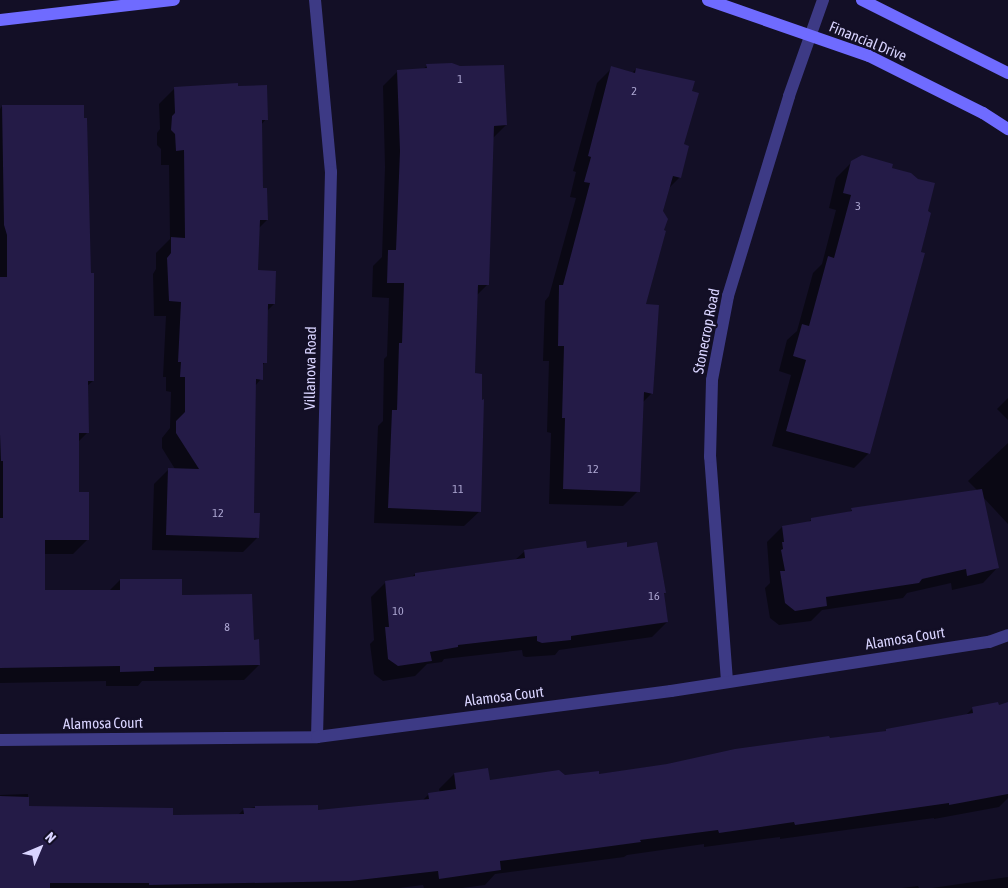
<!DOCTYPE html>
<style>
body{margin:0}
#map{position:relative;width:1008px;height:888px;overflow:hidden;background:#130f26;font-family:"Asap Condensed",sans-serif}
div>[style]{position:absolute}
.shadow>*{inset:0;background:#0007}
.building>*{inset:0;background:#241b47}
.street>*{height:12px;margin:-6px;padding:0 6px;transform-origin:6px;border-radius:6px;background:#3d3a85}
.secondary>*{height:12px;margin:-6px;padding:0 6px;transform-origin:6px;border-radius:6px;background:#6f6bff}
span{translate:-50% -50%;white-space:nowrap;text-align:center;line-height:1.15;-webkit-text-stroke:4.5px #130f26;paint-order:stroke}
.number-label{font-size:12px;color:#aca6d1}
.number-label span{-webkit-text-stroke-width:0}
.street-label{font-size:15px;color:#d9d4ff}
.north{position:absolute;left:15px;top:823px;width:50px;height:50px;-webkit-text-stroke:4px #130f26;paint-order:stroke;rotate:45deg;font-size:14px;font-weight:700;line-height:20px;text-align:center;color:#d9d4ff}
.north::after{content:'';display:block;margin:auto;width:18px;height:22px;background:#d9d4ff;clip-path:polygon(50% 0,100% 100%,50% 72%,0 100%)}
</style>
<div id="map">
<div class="shadow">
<i style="clip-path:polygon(427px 66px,506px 125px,493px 138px,488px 284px,476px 296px,474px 375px,480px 511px,464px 526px,374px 523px,378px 426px,383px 421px,384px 359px,387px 356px,389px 298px,372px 297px,373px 266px,382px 257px,385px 167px,383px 86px,398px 71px,423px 69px)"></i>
<i style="clip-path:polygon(612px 68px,632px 73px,636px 69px,683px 145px,680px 177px,668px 189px,662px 211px,644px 305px,652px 393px,642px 403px,638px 491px,623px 506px,549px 504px,551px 433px,547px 432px,549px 361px,543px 361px,545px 301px,549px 296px,576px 198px,570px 197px,576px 172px,573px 171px,597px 83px)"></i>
<i style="clip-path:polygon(202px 86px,266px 86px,266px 119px,261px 125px,262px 189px,267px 220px,259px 228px,257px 271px,274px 304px,267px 311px,265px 362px,262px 366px,261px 379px,255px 386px,252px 514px,258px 537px,243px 552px,152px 550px,154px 484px,169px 469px,175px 469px,162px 448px,162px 438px,170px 428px,171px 392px,166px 391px,166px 377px,163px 377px,166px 316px,154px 316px,153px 274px,156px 269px,156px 253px,170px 239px,169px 165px,161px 165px,161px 149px,157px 145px,157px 133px,160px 129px,159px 104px,174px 89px)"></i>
<i style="clip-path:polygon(2px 106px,83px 119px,93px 381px,87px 386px,87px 433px,77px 443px,78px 493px,88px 539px,73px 554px,44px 554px,44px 591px,109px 591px,120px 580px,181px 596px,253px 641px,259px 665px,244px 680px,142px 681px,138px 686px,106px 686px,106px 681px,0 683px,0 109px)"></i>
<i style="clip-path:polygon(852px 162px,869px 453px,854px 468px,772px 446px,791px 375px,779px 371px,787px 340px,797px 331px,813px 273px,822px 264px,836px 210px,829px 208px,836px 178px)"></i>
<i style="clip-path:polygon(1008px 398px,1008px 420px,997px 409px)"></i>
<i style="clip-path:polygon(1008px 443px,1008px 524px,982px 496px,998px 567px,983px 583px,952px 590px,951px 583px,907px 593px,903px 598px,822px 610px,811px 621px,779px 625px,770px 618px,765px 588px,770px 583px,767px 542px,782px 527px,807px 523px,812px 519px,849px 512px,852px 510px,978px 491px,968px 481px)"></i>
<i style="clip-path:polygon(626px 548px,665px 593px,663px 594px,667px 622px,652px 637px,559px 650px,555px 655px,526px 657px,523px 656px,522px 650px,444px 659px,442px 662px,427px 664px,415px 676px,383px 681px,374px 674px,370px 644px,374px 640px,371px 597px,386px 582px,411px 578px,415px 574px,515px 560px,525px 551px)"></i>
<i style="clip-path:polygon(1008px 704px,1008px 798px,999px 807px,934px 819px,934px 818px,780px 839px,780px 837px,704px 847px,704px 844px,627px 855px,624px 857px,495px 874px,485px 885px,462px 888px,424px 888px,423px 885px,399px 888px,0 888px,0 795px,28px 794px,28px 807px,172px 816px,238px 815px,244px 809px,256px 807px,316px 811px,422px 801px,429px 794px,440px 793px,439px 789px,454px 774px,489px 781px,598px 775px,884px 732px,887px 730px,966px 715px,973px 708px)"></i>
<i style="clip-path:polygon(1008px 877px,1008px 888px,932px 888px)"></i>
<i style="clip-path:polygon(918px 886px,919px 888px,902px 888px)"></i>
</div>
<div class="building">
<i style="clip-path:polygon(452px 63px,460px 66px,504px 65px,507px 125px,494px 126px,489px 285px,478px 285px,475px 373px,482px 374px,482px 400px,484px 399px,481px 512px,388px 508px,392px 410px,397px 410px,399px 343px,402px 343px,404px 283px,387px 283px,388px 250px,396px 250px,400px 151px,397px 70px,427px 68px,426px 64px)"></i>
<i style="clip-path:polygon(611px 66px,635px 73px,636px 68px,695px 81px,692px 91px,699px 93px,684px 144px,689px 146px,681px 178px,673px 176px,663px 211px,668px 219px,664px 230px,666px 231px,646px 304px,659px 305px,653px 394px,644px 392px,640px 492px,563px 489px,565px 418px,562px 418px,564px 346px,558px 346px,559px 285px,563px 285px,590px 183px,584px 182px,591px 157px,588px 156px)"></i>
<i style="clip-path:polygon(238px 83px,238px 86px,267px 85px,268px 120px,262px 120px,263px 188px,267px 188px,268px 220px,260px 220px,258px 270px,276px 271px,275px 304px,268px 304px,267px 363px,263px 363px,263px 380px,256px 379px,254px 513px,260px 513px,259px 538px,166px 535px,168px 468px,199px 469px,176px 433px,176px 421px,185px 412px,185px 377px,180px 377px,181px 362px,178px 362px,181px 302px,169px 301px,167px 258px,171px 253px,171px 237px,185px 238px,184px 150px,176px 151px,175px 134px,171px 130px,172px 116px,175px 113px,174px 87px)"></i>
<i style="clip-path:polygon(2px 105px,84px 105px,84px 118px,87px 118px,91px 273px,94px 273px,94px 381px,88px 381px,89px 433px,79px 433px,79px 492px,89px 492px,89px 540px,45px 540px,45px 590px,120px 590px,120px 579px,182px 579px,182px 595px,252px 594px,254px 640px,259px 639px,260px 665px,154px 667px,154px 671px,120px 672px,120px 666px,0 668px,0 518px,3px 518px,3px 461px,1px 461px,0 434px,0 277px,7px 277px,7px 235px,4px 225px)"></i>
<i style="clip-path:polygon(862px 155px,893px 164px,892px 168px,911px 173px,918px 179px,935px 183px,928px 211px,931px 213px,921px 252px,925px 253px,870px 454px,786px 431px,806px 360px,793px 356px,802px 324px,809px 326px,828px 256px,834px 258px,851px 195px,843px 193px,851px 161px)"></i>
<i style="clip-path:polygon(982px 489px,999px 568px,967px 576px,966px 569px,922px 579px,919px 583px,826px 597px,827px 606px,795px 611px,785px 603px,780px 571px,785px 571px,781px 550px,783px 549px,782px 542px,784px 542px,782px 526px,811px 521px,811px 518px,852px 511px,851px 508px)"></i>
<i style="clip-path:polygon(586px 541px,587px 548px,627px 542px,627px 547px,657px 542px,666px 593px,664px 593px,668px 622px,571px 636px,571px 640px,542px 643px,537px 641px,537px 636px,458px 645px,458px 647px,430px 652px,432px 661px,398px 666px,388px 659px,385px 627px,389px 627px,385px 581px,415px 576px,415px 573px,525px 558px,524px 550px)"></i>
<i style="clip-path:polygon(998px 702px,999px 705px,1008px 702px,1008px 794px,949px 805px,949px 803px,795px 825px,794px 822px,719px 833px,718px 830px,640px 840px,641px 842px,500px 861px,501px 870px,439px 879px,438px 871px,350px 881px,149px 885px,149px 883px,50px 883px,50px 888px,0 888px,0 796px,29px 797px,29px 806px,173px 808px,173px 815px,244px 814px,243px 808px,255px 808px,255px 806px,318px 805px,318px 810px,429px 799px,428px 793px,456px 789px,454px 773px,488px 768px,490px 780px,559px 770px,565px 775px,599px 771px,599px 774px,667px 764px,735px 749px,829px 736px,830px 738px,886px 731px,886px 729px,973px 713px,972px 707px)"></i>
</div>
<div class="street">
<i style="left:315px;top:0;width:173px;rotate:84.7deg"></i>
<i style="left:331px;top:172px;width:565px;rotate:91.42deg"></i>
<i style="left:727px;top:681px;width:225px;rotate:-94.3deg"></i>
<i style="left:710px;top:457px;width:77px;rotate:-88.5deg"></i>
<i style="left:712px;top:380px;width:86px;rotate:-79.2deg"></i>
<i style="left:728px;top:296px;width:209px;rotate:-73deg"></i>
<i style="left:789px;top:96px;width:102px;rotate:-70.5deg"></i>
<i style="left:0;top:740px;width:317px;rotate:-0.5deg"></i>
<i style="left:317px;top:737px;width:357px;rotate:-7.4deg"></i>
<i style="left:671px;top:691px;width:322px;rotate:-8.8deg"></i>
<i style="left:989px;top:642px;width:20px;rotate:-20deg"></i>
</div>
<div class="secondary">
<i style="left:708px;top:0;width:170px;rotate:19.2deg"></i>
<i style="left:869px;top:56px;width:127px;rotate:26.6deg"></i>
<i style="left:983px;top:113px;width:30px;rotate:33deg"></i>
<i style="left:862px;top:0;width:163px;rotate:26.6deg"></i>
<i style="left:0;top:20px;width:175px;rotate:-6.6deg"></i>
</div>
<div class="number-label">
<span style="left:460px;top:80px">1</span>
<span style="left:634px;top:92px">2</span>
<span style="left:858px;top:207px">3</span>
<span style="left:593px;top:470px">12</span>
<span style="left:458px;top:490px">11</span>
<span style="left:218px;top:514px">12</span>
<span style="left:654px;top:597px">16</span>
<span style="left:398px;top:612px">10</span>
<span style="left:227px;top:628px">8</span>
</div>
<div class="street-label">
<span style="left:868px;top:41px;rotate:22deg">Financial Drive</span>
<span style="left:706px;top:331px;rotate:-79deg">Stonecrop Road</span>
<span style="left:310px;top:368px;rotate:-89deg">Villanova Road</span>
<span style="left:905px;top:638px;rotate:-9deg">Alamosa Court</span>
<span style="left:504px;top:696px;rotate:-7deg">Alamosa Court</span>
<span style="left:103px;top:723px;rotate:-1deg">Alamosa Court</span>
</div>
<div class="north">N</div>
</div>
